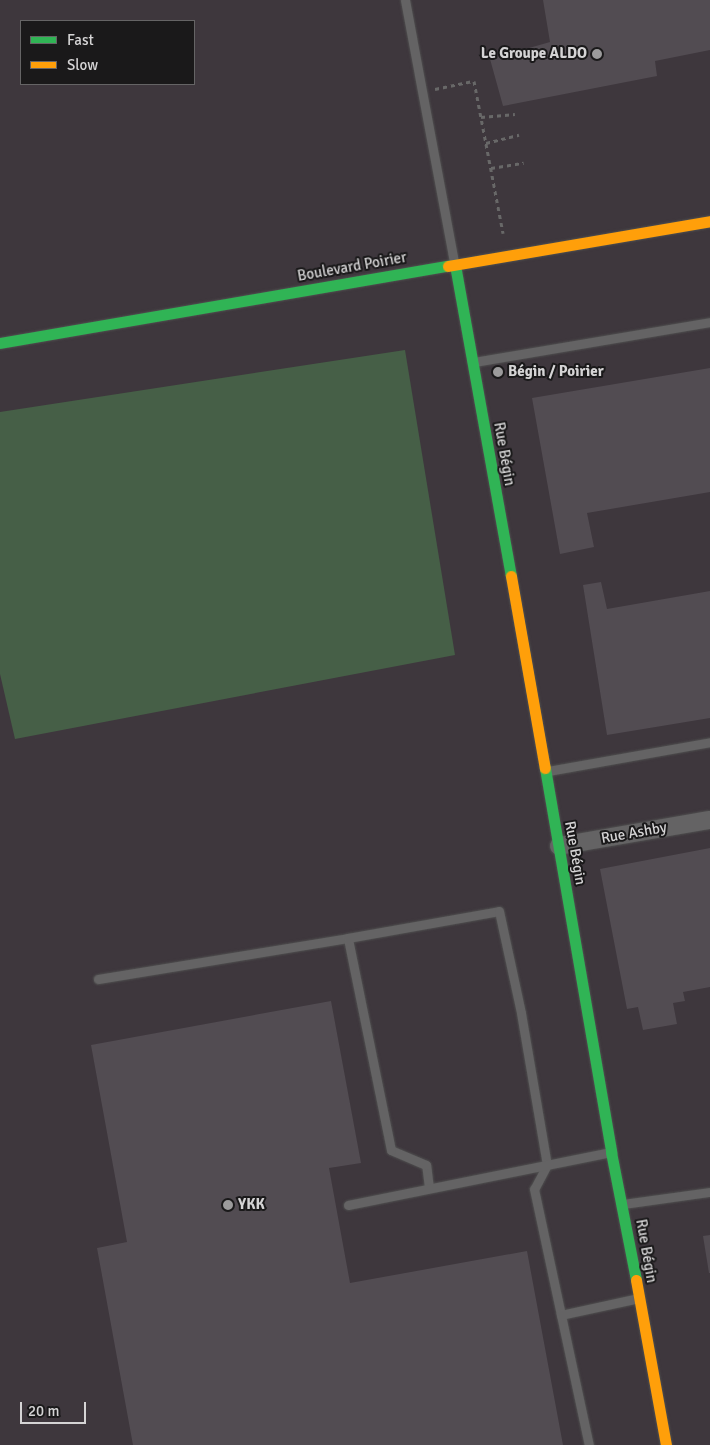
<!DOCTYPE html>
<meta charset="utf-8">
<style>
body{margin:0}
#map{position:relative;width:710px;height:1445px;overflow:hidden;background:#323232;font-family:Signika,sans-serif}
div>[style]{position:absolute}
.built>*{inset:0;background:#3e373d}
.forest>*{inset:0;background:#465f47}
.building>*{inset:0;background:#524c52}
.path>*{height:3px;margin-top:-1.5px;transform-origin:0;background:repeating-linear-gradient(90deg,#686868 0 4px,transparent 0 8px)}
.roads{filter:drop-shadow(0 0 1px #4f4f4f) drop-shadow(0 0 1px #4f4f4f)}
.lane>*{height:9px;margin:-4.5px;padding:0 4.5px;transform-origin:4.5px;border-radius:4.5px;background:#646364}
.street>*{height:18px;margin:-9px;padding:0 9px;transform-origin:9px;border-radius:9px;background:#646364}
.fast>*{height:11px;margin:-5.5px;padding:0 5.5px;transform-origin:5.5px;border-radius:5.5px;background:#30b455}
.slow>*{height:11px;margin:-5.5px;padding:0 5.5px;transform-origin:5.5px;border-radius:5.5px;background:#ff9f0a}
.dots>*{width:14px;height:14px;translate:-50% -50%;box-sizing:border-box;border:2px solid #1a191a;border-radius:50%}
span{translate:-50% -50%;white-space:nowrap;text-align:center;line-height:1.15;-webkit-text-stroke:4px #1a191a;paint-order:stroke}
.poi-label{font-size:15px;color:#d5d4d5;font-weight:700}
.right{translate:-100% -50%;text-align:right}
.left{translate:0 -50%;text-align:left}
.street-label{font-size:15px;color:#d5d4d5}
.legend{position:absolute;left:20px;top:20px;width:175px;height:65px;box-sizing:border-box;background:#1a191a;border:1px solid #656465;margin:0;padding:6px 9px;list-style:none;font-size:15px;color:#d5d4d5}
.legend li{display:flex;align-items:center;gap:10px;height:25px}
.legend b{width:25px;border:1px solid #656465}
.scale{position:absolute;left:20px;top:1402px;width:66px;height:22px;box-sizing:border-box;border:2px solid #d5d4d5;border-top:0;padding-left:6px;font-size:15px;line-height:18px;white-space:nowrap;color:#d5d4d5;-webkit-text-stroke:4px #1a191a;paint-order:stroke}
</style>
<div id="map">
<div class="built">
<i style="clip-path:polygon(evenodd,0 0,710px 0,710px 1445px,0 1445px,0 0,21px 21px,194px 21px,194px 84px,21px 84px,21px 21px)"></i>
</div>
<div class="forest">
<i style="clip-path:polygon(405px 350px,455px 655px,15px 739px,0 674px,0 412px)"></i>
</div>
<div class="building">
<i style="clip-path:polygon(543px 0,710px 0,710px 50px,655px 61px,657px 76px,503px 106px,490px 59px,550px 42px)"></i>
<i style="clip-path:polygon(710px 368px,710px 492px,587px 513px,594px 547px,560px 554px,532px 398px)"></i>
<i style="clip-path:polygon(601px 582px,607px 609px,710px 591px,710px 718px,607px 735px,583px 585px)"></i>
<i style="clip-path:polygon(710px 848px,710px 987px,683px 992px,685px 1001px,673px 1003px,677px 1024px,643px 1030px,638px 1007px,627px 1009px,600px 869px)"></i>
<i style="clip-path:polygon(331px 1001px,361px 1163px,329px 1168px,350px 1283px,527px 1251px,563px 1445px,133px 1445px,97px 1248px,127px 1242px,91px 1045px)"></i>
<i style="clip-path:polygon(710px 1235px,710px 1273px,709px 1273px,703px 1236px)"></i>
</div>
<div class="path">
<i style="left:435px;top:89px;width:40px;rotate:-12deg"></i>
<i style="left:474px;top:81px;width:155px;rotate:79.2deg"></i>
<i style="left:481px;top:117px;width:34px;rotate:-5deg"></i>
<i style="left:486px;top:143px;width:34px;rotate:-14deg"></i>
<i style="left:491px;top:168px;width:33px;rotate:-9deg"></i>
</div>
<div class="roads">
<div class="lane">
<i style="left:405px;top:0;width:267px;rotate:79.4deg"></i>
<i style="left:474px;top:362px;width:239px;rotate:-9.6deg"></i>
<i style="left:548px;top:771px;width:165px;rotate:-10.1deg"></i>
<i style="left:98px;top:979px;width:253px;rotate:-9.3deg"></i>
<i style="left:429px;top:1188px;width:23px;rotate:-97deg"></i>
<i style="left:426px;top:1165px;width:38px;rotate:-157deg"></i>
<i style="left:391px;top:1150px;width:216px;rotate:-101.5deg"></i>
<i style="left:348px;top:938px;width:153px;rotate:-10.1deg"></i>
<i style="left:499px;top:911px;width:104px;rotate:77.8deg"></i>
<i style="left:521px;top:1013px;width:154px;rotate:80.3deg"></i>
<i style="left:547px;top:1165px;width:27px;rotate:118deg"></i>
<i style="left:534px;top:1189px;width:262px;rotate:77.9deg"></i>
<i style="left:623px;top:1204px;width:88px;rotate:-7.9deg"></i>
<i style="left:348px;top:1205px;width:267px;rotate:-11.4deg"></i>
<i style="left:561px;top:1315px;width:80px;rotate:-12.3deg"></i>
</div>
<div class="street">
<i style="left:559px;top:846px;width:153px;rotate:-9.8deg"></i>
</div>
<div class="fast">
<i style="left:455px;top:265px;width:316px;rotate:79.8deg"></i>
<i style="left:0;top:343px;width:455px;rotate:-9.8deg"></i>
<i style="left:545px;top:768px;width:390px;rotate:80.2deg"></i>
<i style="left:611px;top:1152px;width:130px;rotate:78.9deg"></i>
</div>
<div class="slow">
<i style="left:448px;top:266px;width:266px;rotate:-9.7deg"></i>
<i style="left:511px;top:576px;width:195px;rotate:80deg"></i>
<i style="left:636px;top:1280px;width:168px;rotate:79.7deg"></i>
</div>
</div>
<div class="dots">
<i style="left:597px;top:54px;background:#9c9b9c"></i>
<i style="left:498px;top:372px;background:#9c9b9c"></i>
<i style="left:228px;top:1205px;background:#9c9b9c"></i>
</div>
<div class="poi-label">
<span class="right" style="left:587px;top:54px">Le Groupe ALDO</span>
<span class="left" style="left:508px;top:372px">Bégin / Poirier</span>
<span class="left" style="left:238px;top:1205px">YKK</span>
</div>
<div class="street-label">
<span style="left:352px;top:267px;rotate:-10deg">Boulevard Poirier</span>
<span style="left:504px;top:454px;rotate:80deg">Rue Bégin</span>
<span style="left:634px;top:833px;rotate:-10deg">Rue Ashby</span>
<span style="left:575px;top:853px;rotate:80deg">Rue Bégin</span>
<span style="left:646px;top:1251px;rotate:80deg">Rue Bégin</span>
</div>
<ul class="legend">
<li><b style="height:6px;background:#30b455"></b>Fast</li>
<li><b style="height:6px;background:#ff9f0a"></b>Slow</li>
</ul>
<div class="scale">20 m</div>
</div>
